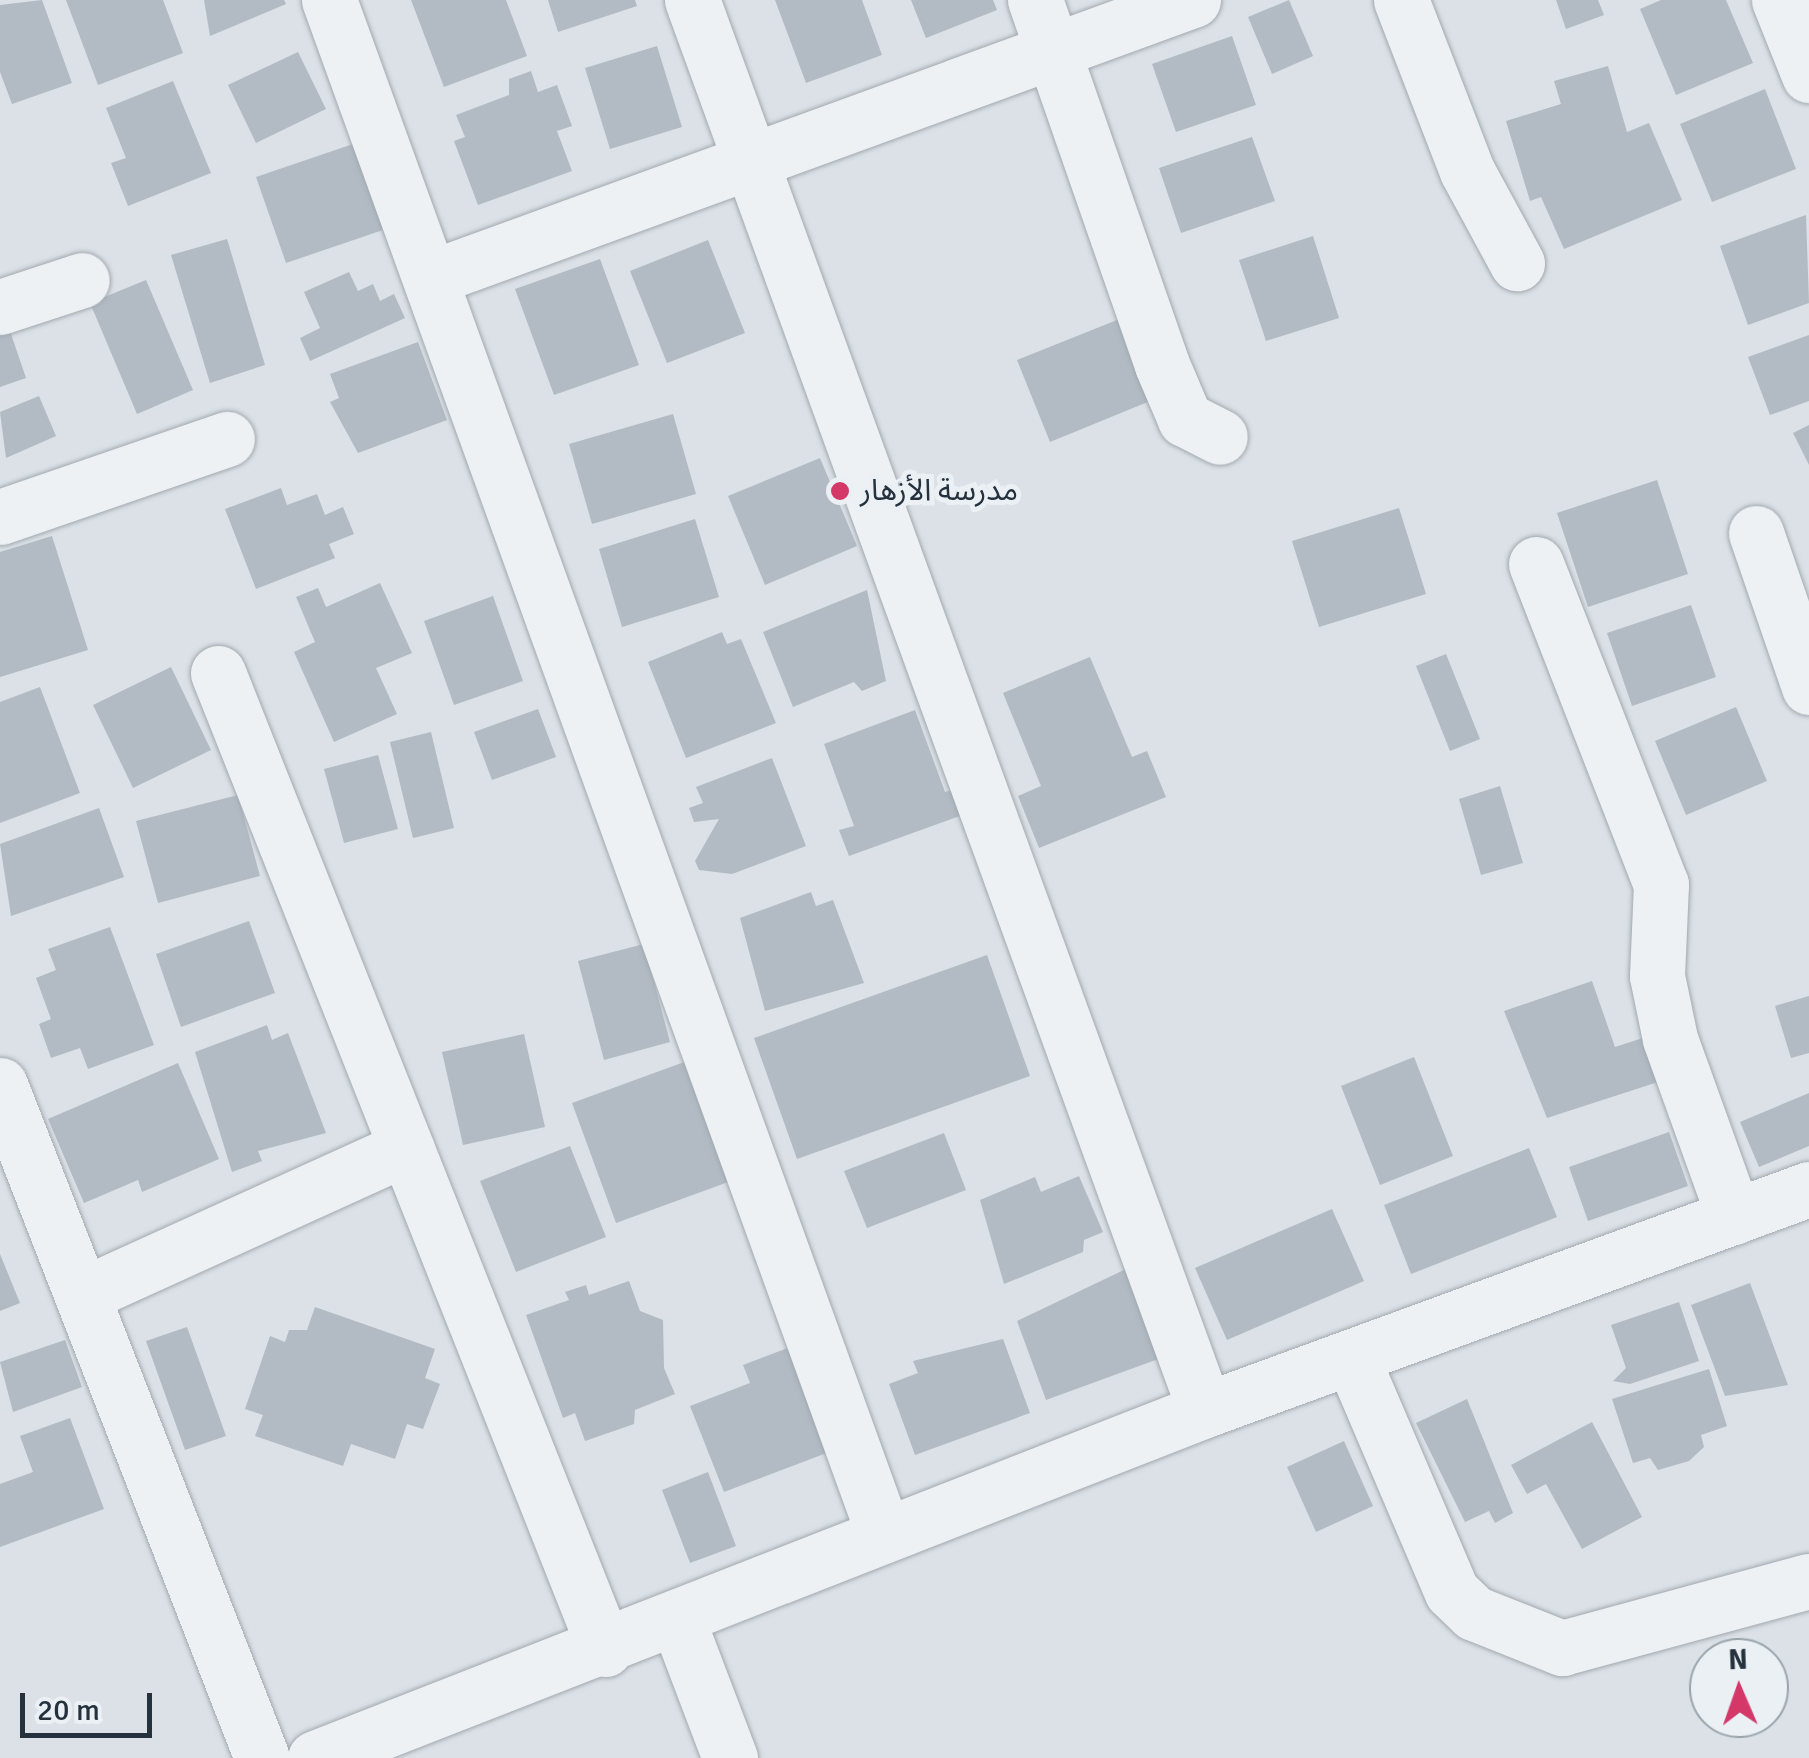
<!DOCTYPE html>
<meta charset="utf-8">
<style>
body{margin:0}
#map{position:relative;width:1809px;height:1758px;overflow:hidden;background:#dbe1e6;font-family:Signika,"Noto Sans Arabic",sans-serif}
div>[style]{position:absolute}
.building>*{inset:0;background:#b2bbc3}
.roads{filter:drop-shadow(0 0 2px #a1a9b0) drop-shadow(0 0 2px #a1a9b0)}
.minor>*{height:55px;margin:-27.5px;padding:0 27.5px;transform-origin:27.5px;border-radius:27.5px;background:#eef1f4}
.dots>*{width:28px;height:28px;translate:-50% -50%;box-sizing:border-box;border:5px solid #eaf0f4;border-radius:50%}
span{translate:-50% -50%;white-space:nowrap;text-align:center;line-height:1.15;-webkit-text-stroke:10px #eaf0f4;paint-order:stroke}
.poi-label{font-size:30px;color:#25313d}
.left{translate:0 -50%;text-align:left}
.north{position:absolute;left:1689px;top:1638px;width:100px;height:100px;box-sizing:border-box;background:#eaf0f4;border:2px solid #9ba4ab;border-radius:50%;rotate:358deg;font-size:28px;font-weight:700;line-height:40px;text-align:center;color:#25313d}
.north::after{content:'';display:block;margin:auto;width:35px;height:45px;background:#d33869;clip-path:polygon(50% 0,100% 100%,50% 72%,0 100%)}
.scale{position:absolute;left:20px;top:1693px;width:132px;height:45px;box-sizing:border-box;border:5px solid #25313d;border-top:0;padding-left:12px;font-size:30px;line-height:35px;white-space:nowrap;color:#25313d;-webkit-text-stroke:8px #eaf0f4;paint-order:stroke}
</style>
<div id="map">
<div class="building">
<i style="clip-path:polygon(42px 0,72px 83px,12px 104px,0 72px,0 5px)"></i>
<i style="clip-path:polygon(66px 0,163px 0,183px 53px,98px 85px)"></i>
<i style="clip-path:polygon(204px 0,284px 0,286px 4px,210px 36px)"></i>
<i style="clip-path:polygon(411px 0,506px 0,527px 56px,444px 87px)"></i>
<i style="clip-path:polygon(548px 0,635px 0,637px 6px,558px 32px)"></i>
<i style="clip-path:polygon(775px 0,862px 0,882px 55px,806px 83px)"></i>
<i style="clip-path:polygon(911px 0,993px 0,997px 10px,926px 38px)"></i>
<i style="clip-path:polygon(1289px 0,1313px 56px,1272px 74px,1248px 17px)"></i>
<i style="clip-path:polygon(1556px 0,1598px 0,1604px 15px,1566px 29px)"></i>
<i style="clip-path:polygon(1661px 0,1726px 0,1753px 63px,1676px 95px,1640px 9px)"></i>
<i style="clip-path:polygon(1232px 36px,1256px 105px,1176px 132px,1152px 64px)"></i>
<i style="clip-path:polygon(657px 46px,682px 127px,610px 149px,585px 68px)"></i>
<i style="clip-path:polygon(298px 52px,326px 109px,256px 143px,228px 85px)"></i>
<i style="clip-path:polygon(1608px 66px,1627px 132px,1649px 123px,1682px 200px,1564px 249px,1541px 197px,1530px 201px,1506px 121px,1561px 104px,1554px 81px)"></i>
<i style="clip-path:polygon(531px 71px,538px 92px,557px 85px,572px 126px,557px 131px,572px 171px,478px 205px,454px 141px,465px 137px,456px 115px,509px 95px,509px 79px)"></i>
<i style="clip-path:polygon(173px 81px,211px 173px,128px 206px,111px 163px,126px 158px,106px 108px)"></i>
<i style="clip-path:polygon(1765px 89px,1796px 169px,1712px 202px,1680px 124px)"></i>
<i style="clip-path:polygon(1252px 137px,1275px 201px,1181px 233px,1159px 168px)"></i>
<i style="clip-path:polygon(353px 144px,383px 230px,286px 263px,256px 177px)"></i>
<i style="clip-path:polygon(1806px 215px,1809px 303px,1748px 325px,1720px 246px)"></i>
<i style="clip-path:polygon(1313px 236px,1339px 318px,1266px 341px,1239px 260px)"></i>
<i style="clip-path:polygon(227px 239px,265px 365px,210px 383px,171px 255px)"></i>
<i style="clip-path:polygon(708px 240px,745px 333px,667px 363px,630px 271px)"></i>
<i style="clip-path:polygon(600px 259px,639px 365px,554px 395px,515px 289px)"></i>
<i style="clip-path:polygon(349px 272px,358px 291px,373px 284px,380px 301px,394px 294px,405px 318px,310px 361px,300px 338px,320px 328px,304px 292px)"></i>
<i style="clip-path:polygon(146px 280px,193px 390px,137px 414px,90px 303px)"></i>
<i style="clip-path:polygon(1122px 318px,1155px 399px,1050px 442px,1017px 360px)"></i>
<i style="clip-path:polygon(8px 325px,26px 378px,0 387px,0 328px)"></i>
<i style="clip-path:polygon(1809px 335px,1809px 401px,1770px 415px,1748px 357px)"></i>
<i style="clip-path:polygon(418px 342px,447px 420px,358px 453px,330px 402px,339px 398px,330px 374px)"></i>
<i style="clip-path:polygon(39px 396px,56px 436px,6px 458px,0 412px)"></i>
<i style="clip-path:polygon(673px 414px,696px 494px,592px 524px,569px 444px)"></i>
<i style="clip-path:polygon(1809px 425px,1809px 465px,1793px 433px)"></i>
<i style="clip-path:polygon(820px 458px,857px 546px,765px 585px,728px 496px)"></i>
<i style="clip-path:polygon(1657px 480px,1688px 574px,1588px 607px,1557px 513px)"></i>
<i style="clip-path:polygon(281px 488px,287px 505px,317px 494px,325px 515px,343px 507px,354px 534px,329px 544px,335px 558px,256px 589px,225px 509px)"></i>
<i style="clip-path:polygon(1399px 508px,1426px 594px,1319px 627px,1292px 541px)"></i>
<i style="clip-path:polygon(695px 519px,719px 597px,622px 627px,599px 549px)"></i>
<i style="clip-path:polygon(52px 536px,88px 650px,0 677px,0 552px)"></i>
<i style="clip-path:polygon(380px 583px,412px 653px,376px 668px,397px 714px,334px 742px,294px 652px,315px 642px,296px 597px,318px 588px,326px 607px)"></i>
<i style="clip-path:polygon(867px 590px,886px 681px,862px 691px,854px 682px,793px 707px,763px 632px)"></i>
<i style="clip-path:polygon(493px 596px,523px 681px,454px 705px,424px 621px)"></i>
<i style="clip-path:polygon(1691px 605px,1716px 677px,1632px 706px,1607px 633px)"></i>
<i style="clip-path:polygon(722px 632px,727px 644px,741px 639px,776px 723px,686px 758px,648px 662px)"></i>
<i style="clip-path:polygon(1446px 654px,1480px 739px,1450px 751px,1416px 666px)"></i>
<i style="clip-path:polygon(1090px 657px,1132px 757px,1147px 751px,1166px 797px,1039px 848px,1018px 796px,1041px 786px,1003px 693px)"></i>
<i style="clip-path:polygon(171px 667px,211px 750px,133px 788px,93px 705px)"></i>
<i style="clip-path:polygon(40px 687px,80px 793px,0 823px,0 702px)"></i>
<i style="clip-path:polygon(1736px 707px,1767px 781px,1686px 815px,1655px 741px)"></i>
<i style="clip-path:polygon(538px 709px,556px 757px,492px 780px,474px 732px)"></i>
<i style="clip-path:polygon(915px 710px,945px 792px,959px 788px,968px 813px,849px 856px,839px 830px,854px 826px,824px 744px)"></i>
<i style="clip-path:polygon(431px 732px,454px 828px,413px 838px,390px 742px)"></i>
<i style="clip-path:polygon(378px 755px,398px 829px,344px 843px,324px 769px)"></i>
<i style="clip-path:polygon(772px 758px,806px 846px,732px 874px,699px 870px,695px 861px,719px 819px,694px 822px,689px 808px,703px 803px,696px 787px)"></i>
<i style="clip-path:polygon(1500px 786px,1523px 863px,1481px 875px,1459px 799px)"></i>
<i style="clip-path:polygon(238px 795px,260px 876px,158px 903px,136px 821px)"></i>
<i style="clip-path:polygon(99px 808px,124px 877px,11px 916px,0 844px)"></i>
<i style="clip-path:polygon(811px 892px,816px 906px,833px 900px,864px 983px,765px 1011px,740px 918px)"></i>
<i style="clip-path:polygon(249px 921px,275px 993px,181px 1027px,156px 954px)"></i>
<i style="clip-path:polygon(110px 927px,154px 1045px,88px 1069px,80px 1048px,51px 1058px,39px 1024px,51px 1019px,36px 978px,56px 970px,48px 949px)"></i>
<i style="clip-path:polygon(644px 944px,670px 1042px,604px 1060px,578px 961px)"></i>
<i style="clip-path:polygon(987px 955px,1030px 1076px,797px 1159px,754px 1038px)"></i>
<i style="clip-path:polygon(1592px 981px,1615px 1047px,1643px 1038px,1658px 1082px,1547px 1118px,1504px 1011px)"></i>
<i style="clip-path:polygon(1809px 996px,1809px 1053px,1791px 1058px,1775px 1006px)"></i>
<i style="clip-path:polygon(267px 1025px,272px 1040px,288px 1033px,326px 1133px,258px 1151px,262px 1161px,232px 1172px,195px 1052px)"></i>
<i style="clip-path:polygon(524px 1034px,545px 1127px,463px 1145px,442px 1052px)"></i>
<i style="clip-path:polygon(1414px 1057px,1453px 1156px,1380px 1185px,1341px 1086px)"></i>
<i style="clip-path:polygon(687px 1061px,731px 1181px,616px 1223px,572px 1103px)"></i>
<i style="clip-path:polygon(178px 1063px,219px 1159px,142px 1192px,138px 1180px,84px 1203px,48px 1119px)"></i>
<i style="clip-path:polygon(1809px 1093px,1809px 1146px,1759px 1167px,1740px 1122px)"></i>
<i style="clip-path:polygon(1669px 1132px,1688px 1186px,1588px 1221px,1569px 1167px)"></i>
<i style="clip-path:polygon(944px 1133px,966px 1190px,867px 1228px,844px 1171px)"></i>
<i style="clip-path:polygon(570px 1146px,606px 1237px,516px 1272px,480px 1181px)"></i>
<i style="clip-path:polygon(1529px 1148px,1557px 1217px,1411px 1274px,1384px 1205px)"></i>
<i style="clip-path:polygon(1079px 1176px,1103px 1232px,1084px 1240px,1083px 1252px,1004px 1284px,980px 1200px,1035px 1177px,1041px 1192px)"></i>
<i style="clip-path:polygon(1332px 1209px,1364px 1281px,1227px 1340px,1195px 1268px)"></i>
<i style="clip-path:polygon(0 1254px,20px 1303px,0 1311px)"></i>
<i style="clip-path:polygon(1128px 1268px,1161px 1358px,1046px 1400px,1017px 1321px)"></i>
<i style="clip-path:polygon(629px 1281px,640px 1311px,663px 1320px,664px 1368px,675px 1394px,635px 1410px,634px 1424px,585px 1441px,575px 1413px,563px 1418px,526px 1315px,569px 1300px,565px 1292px,586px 1285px,589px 1295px)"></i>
<i style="clip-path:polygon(1750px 1283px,1788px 1385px,1725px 1396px,1691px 1305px)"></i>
<i style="clip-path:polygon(1679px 1302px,1699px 1361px,1630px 1384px,1613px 1381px,1626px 1368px,1611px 1325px)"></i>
<i style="clip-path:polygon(315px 1307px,435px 1349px,425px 1378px,440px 1384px,423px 1429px,407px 1424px,395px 1459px,351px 1444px,343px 1466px,255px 1436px,263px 1415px,245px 1409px,270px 1336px,285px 1342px,289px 1330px,307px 1330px)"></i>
<i style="clip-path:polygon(187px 1327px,226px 1436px,185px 1450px,146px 1341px)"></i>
<i style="clip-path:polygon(1003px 1339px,1030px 1413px,915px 1455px,889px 1384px,918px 1373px,913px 1361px)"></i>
<i style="clip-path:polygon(65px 1340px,82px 1387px,13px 1412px,0 1362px)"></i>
<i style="clip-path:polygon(793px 1346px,845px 1446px,724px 1492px,690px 1406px,750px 1383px,743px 1365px)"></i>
<i style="clip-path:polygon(1709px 1369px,1727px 1426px,1701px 1435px,1704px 1447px,1689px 1461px,1658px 1470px,1650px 1458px,1633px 1463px,1612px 1399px)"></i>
<i style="clip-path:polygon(1467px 1399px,1513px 1513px,1495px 1523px,1489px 1511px,1465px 1522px,1416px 1423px)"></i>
<i style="clip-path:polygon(70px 1418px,104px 1509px,0 1547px,0 1484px,33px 1472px,20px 1436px)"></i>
<i style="clip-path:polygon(1592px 1422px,1642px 1517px,1582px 1549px,1546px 1484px,1527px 1494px,1511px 1465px)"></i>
<i style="clip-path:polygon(1344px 1441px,1373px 1506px,1316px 1532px,1287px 1467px)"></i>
<i style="clip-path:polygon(708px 1472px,736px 1546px,690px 1563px,662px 1490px)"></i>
</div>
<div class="roads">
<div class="minor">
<i style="left:329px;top:0;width:1632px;rotate:70.12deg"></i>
<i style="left:692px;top:0;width:1500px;rotate:70.01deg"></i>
<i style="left:1035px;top:0;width:386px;rotate:70.8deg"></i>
<i style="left:1162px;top:365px;width:59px;rotate:66.9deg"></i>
<i style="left:1185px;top:419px;width:39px;rotate:27deg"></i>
<i style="left:1401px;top:0;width:183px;rotate:68.9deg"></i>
<i style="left:1467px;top:171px;width:105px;rotate:61.5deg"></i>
<i style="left:1779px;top:0;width:81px;rotate:68.2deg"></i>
<i style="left:433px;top:277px;width:809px;rotate:-20.03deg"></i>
<i style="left:0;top:307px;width:86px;rotate:-18.2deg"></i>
<i style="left:0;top:517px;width:240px;rotate:-19deg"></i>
<i style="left:1756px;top:533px;width:163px;rotate:71deg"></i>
<i style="left:1536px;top:564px;width:344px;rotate:68.7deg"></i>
<i style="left:1661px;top:884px;width:92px;rotate:92.5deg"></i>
<i style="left:1657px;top:976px;width:64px;rotate:78.3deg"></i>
<i style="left:1670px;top:1039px;width:189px;rotate:70.2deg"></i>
<i style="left:218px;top:673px;width:1050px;rotate:68.37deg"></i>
<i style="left:0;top:1085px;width:722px;rotate:68.73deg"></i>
<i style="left:82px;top:1295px;width:356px;rotate:-24.4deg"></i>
<i style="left:1352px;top:1358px;width:254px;rotate:66.9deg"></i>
<i style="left:1452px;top:1592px;width:30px;rotate:44deg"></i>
<i style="left:1474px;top:1613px;width:95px;rotate:21.7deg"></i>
<i style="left:1562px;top:1648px;width:256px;rotate:-15.2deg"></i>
<i style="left:678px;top:1621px;width:147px;rotate:69.2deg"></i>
<i style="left:315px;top:1758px;width:956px;rotate:-21.36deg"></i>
<i style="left:1205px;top:1410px;width:643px;rotate:-20.1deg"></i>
</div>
</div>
<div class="dots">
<i style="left:840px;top:491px;background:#d33869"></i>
</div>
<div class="poi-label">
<span class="left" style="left:860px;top:491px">مدرسة الأزهار</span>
</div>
<div class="north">N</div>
<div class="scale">20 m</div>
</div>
